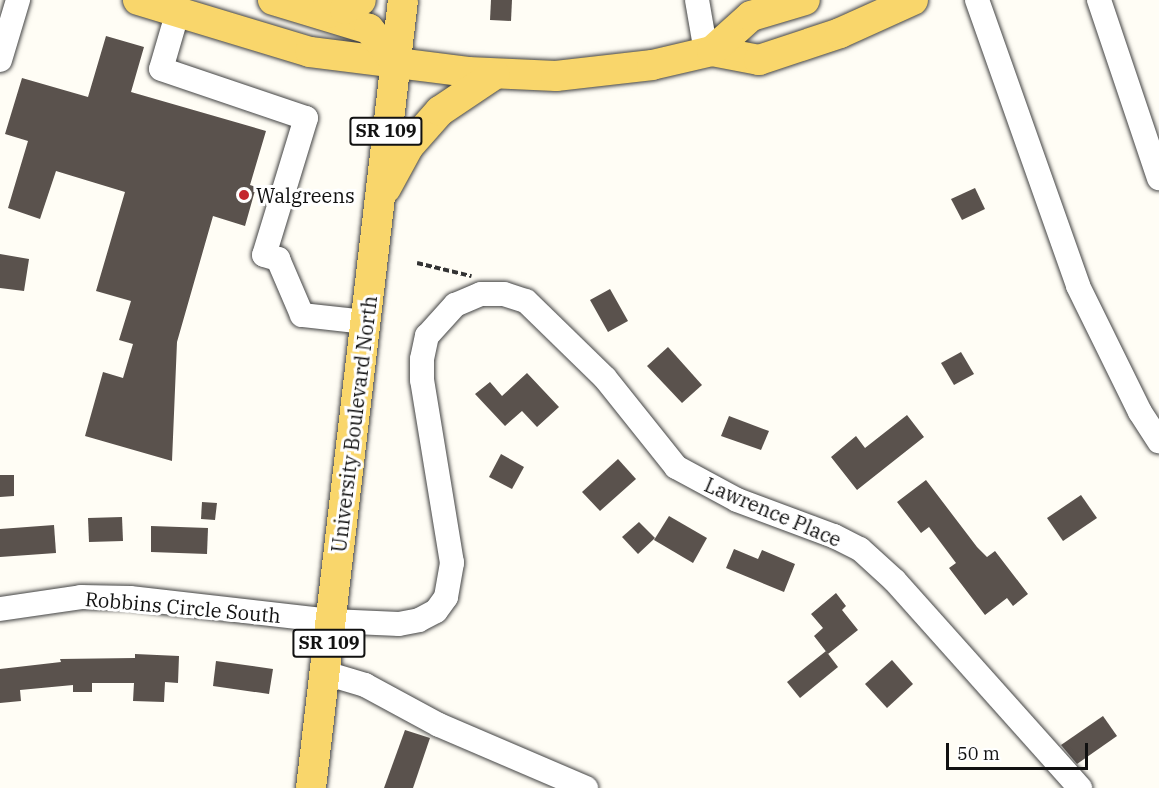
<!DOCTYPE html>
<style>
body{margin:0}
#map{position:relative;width:1159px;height:788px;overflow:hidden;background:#fffdf5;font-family:"IBM Plex Serif",serif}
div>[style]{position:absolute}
.building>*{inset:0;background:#5a524d}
.path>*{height:4px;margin-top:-2px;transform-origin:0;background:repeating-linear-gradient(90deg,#333 0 6px,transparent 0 9px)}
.roads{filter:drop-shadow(0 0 2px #444) drop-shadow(0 0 2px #444)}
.minor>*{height:24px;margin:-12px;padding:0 12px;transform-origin:12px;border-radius:12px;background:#fff}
.major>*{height:30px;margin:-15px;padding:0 15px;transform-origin:15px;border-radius:15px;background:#f9d66b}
.dots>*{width:16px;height:16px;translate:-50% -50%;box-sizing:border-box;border:3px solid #fff;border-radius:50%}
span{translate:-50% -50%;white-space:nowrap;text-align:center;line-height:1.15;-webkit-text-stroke:6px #fff;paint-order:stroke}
.shield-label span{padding:2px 4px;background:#fff;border:2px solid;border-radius:4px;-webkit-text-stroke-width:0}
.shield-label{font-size:18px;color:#111;font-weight:700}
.poi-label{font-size:20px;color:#111}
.left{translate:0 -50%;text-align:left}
.street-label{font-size:20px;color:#111}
.scale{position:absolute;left:946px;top:743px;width:142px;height:27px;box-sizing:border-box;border:3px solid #111;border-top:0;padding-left:8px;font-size:18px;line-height:21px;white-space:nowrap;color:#111;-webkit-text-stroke:4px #fff;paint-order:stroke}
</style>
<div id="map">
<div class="building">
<i style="clip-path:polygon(491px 0,512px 0,511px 21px,490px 20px)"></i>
<i style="clip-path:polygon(106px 36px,144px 47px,131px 92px,266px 131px,250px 185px,256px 187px,245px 226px,213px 216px,177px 342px,172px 461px,85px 436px,103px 372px,123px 378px,133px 344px,119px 340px,131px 301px,96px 291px,125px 192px,56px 171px,40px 219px,8px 208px,28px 141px,5px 134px,22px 78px,88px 97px)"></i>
<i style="clip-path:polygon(975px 188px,985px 209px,962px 220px,951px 199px)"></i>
<i style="clip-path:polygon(0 254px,29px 259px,24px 291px,0 288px)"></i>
<i style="clip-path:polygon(610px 289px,628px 321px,608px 332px,590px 300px)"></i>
<i style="clip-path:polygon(668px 347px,702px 385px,682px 403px,647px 366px)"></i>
<i style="clip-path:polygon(961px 352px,974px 374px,954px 385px,941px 363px)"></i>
<i style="clip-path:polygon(527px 373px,559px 407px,537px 427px,522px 411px,505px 426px,475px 394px,490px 382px,502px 396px)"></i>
<i style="clip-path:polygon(907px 415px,924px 437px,857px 490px,831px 457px,856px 436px,865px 448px)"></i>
<i style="clip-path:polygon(729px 416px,769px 431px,761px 450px,721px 436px)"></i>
<i style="clip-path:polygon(501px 454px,524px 467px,512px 489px,489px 477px)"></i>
<i style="clip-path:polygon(618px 459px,636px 479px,600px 511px,582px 492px)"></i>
<i style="clip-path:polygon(0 475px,14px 475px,14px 496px,0 497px)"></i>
<i style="clip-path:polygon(926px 480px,977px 547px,987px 557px,995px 551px,1028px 594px,1013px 606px,1007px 598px,985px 615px,949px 568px,956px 563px,929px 527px,921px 533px,897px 502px)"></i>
<i style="clip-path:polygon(1081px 495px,1097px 518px,1063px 541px,1047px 518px)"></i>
<i style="clip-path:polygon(202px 502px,217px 503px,215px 520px,201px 519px)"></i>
<i style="clip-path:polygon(669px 516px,707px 538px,693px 563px,654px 540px)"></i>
<i style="clip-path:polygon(122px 517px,123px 541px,89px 542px,88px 518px)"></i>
<i style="clip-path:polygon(639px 522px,655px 538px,638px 554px,622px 537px)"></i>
<i style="clip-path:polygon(54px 525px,56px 553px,0 557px,0 529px)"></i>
<i style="clip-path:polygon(151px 526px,208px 528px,207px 554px,151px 552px)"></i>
<i style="clip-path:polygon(734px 549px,758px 559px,762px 550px,795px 564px,784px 592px,726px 568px)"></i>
<i style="clip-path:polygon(836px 593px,846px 606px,842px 610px,858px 630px,828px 654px,814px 636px,823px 628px,811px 614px)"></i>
<i style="clip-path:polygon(826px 651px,838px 667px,800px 698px,787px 682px)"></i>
<i style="clip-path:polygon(135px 654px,179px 656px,178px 683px,165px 682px,164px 702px,133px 701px,134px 683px,92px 683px,92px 692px,73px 692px,73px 685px,20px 690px,21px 701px,0 703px,0 669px,61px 662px,60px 659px,135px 658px)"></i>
<i style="clip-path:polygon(892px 660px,913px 684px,887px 708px,865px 684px)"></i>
<i style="clip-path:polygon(216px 661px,273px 669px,269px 694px,213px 686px)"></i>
<i style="clip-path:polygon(1103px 716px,1117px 736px,1077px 764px,1061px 745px)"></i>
<i style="clip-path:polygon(405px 730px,430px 738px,413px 788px,384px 788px)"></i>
</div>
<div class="path">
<i style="left:417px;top:263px;width:56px;rotate:13.5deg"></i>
</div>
<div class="roads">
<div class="minor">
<i style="left:697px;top:0;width:53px;rotate:80.2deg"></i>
<i style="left:977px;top:0;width:303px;rotate:70.5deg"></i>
<i style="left:1078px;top:286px;width:140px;rotate:63.8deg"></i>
<i style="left:1140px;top:412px;width:35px;rotate:57deg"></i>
<i style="left:1099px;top:0;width:188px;rotate:71.4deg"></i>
<i style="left:178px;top:11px;width:60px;rotate:106.3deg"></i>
<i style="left:161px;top:69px;width:153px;rotate:18.7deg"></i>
<i style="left:306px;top:118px;width:143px;rotate:107deg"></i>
<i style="left:264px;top:255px;width:15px;rotate:16deg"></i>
<i style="left:278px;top:259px;width:61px;rotate:66.8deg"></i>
<i style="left:302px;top:315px;width:63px;rotate:6.3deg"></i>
<i style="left:0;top:60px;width:63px;rotate:-73.3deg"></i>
<i style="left:0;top:609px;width:82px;rotate:-8.4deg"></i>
<i style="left:81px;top:597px;width:49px;rotate:1.2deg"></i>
<i style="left:130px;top:598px;width:202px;rotate:6.5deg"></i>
<i style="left:331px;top:621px;width:68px;rotate:2.5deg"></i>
<i style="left:399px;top:624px;width:20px;rotate:-11deg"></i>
<i style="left:419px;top:620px;width:19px;rotate:-28deg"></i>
<i style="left:436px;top:611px;width:17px;rotate:-54deg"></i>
<i style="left:446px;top:597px;width:35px;rotate:-80deg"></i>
<i style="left:452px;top:563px;width:185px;rotate:-99.3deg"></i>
<i style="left:422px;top:380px;width:21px;rotate:-90deg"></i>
<i style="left:422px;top:359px;width:24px;rotate:-78deg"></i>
<i style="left:427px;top:336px;width:42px;rotate:-47.9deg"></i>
<i style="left:455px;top:305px;width:28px;rotate:-23deg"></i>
<i style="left:481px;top:294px;width:23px"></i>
<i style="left:504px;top:294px;width:23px;rotate:18deg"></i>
<i style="left:526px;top:301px;width:110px;rotate:44.3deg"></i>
<i style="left:605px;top:378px;width:114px;rotate:51.4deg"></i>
<i style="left:676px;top:467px;width:69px;rotate:28.4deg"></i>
<i style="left:737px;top:500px;width:103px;rotate:20.4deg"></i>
<i style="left:834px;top:536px;width:29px;rotate:27deg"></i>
<i style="left:860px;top:549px;width:47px;rotate:42.4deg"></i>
<i style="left:895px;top:581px;width:278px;rotate:48.2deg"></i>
<i style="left:325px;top:673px;width:42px;rotate:16.7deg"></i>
<i style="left:365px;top:685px;width:84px;rotate:28.4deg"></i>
<i style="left:439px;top:725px;width:160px;rotate:23.2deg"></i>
</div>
<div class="major">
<i style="left:138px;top:0;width:180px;rotate:16.8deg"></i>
<i style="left:310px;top:52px;width:159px;rotate:7.2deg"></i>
<i style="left:468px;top:72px;width:88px;rotate:2.6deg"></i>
<i style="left:556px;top:76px;width:97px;rotate:-6.5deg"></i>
<i style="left:652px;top:65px;width:62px;rotate:-13.1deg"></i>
<i style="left:712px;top:51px;width:48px;rotate:10.8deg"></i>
<i style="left:759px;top:60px;width:85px;rotate:-18.4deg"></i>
<i style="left:840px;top:33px;width:80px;rotate:-24.3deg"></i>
<i style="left:273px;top:0;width:100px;rotate:16.8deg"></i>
<i style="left:369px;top:29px;width:40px;rotate:51deg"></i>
<i style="left:321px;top:14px;width:25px;rotate:-12deg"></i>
<i style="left:345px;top:9px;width:18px;rotate:-29deg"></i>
<i style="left:712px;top:51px;width:52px;rotate:-41.9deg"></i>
<i style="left:751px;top:16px;width:56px;rotate:-16.5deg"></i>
<i style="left:386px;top:188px;width:48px;rotate:-61.3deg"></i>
<i style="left:409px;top:146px;width:47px;rotate:-48.5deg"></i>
<i style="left:440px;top:111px;width:66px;rotate:-33.9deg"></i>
<i style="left:311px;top:788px;width:793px;rotate:-83.34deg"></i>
</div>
</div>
<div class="dots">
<i style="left:244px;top:195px;background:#c4262e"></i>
</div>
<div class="shield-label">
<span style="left:386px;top:131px">SR 109</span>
<span style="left:329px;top:643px">SR 109</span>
</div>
<div class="poi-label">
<span class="left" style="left:256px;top:195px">Walgreens</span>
</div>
<div class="street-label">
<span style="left:354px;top:424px;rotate:-83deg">University Boulevard North</span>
<span style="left:773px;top:512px;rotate:23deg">Lawrence Place</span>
<span style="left:183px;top:607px;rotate:5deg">Robbins Circle South</span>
</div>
<div class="scale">50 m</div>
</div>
